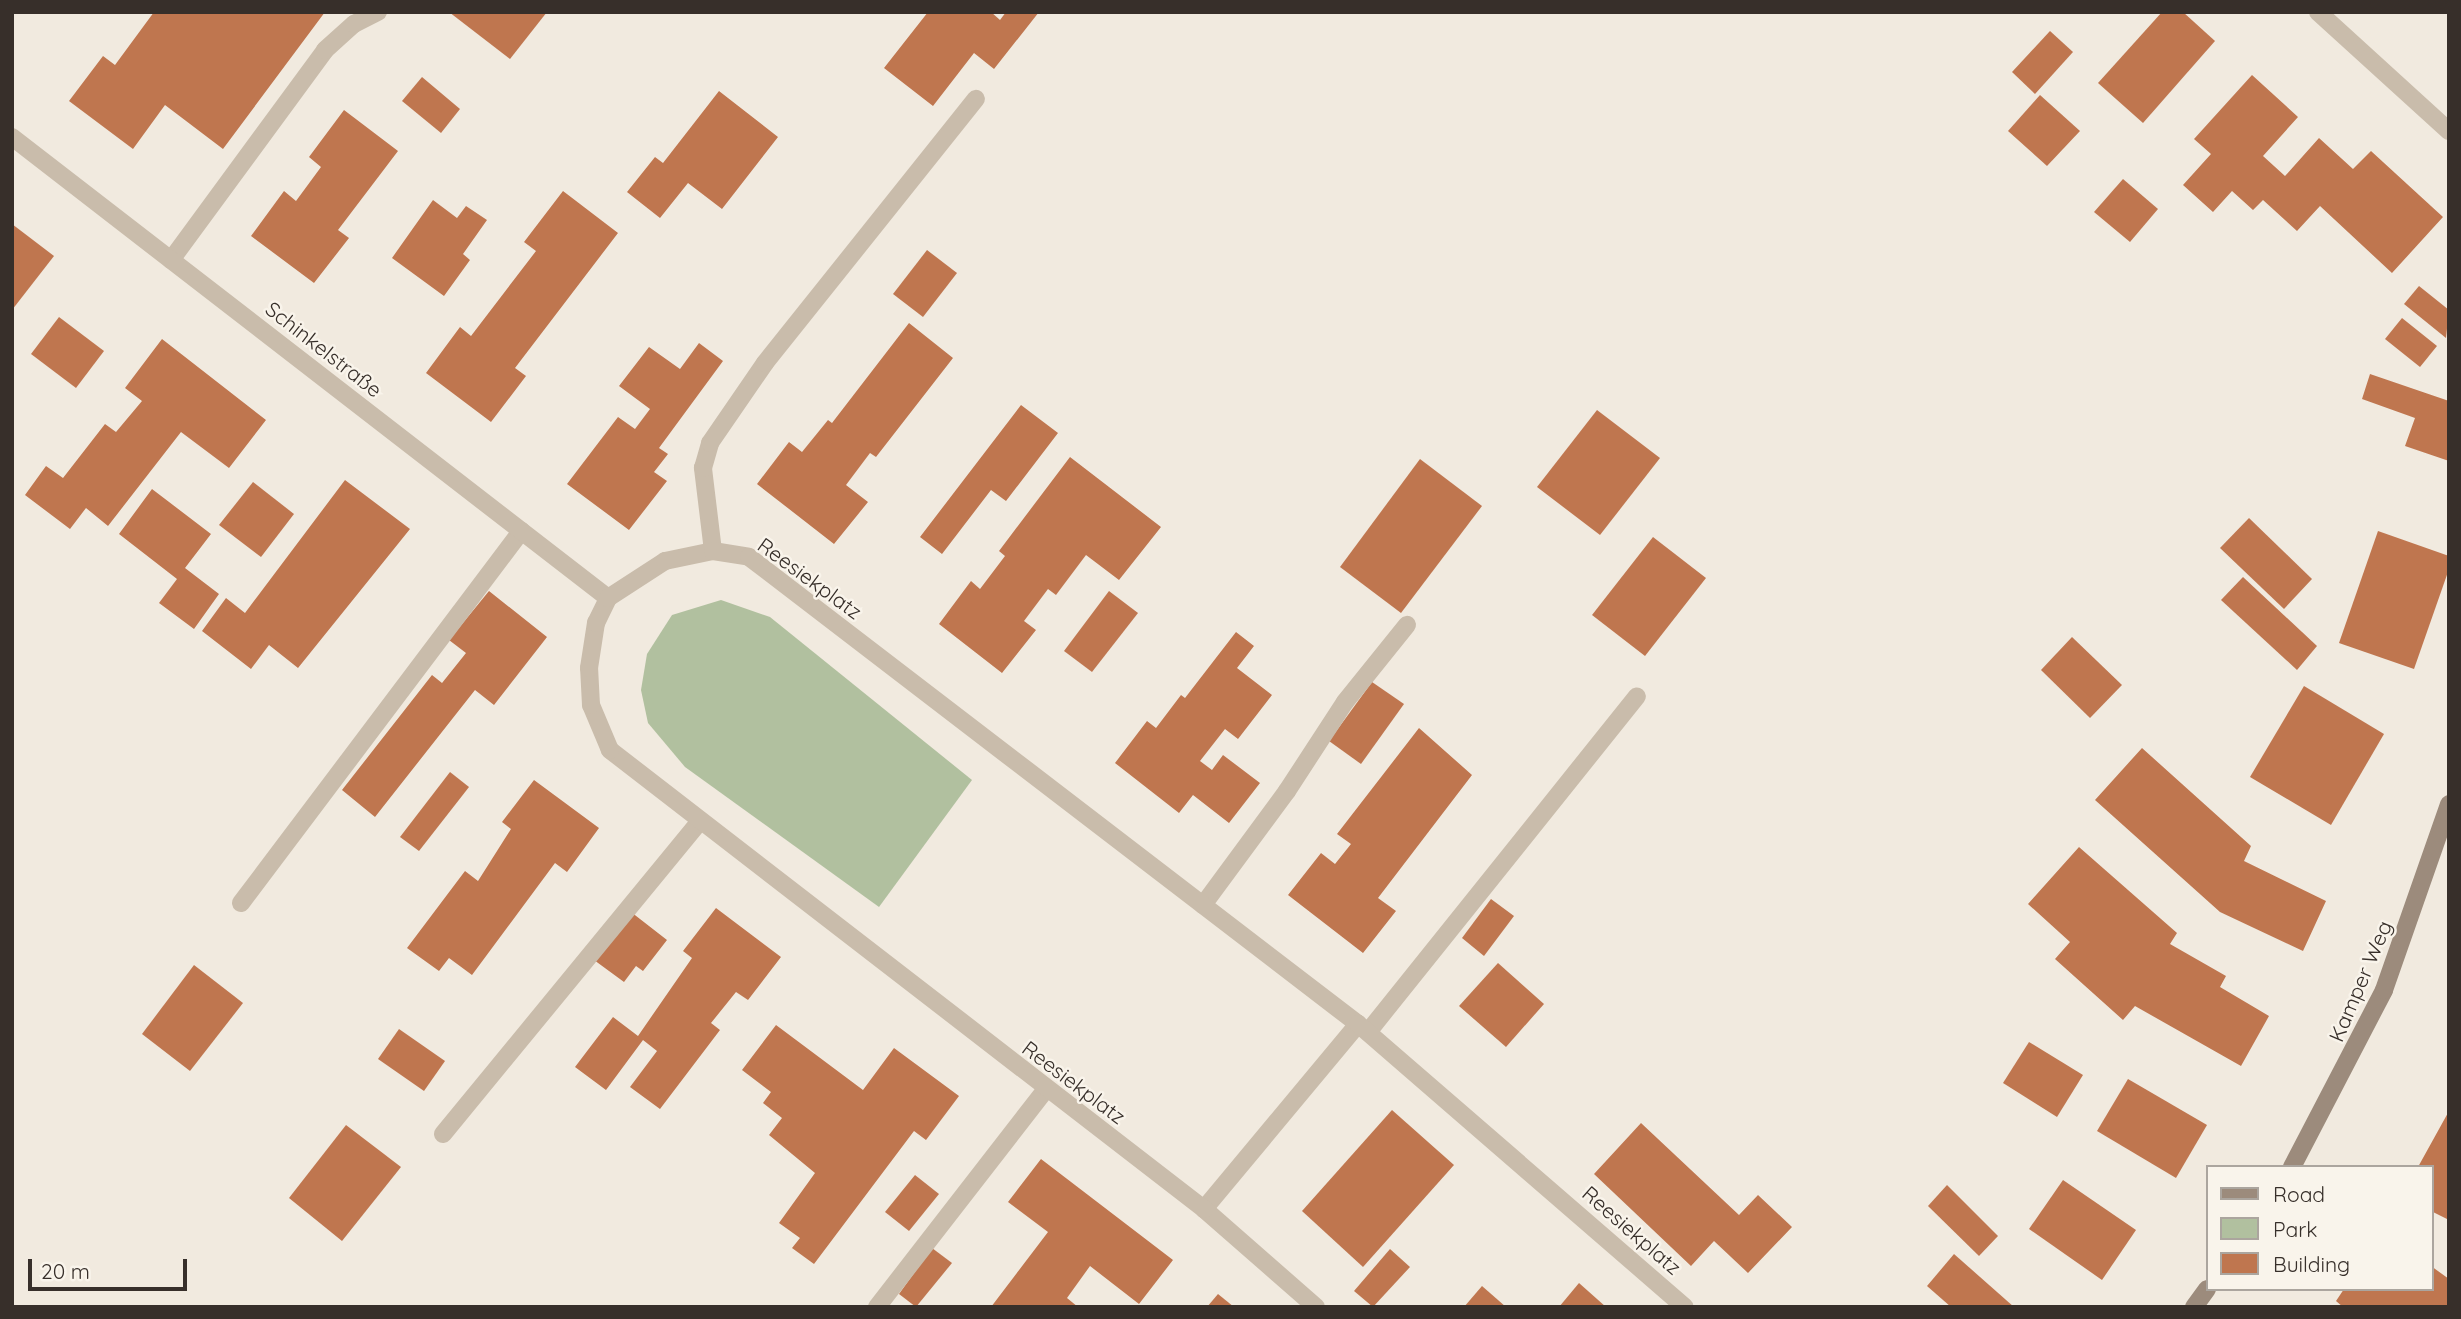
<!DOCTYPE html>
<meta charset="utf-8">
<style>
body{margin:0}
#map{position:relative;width:2461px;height:1319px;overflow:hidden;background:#f1eadf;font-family:Quicksand,sans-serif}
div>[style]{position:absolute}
.green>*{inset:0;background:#b1c09f}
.building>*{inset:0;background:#bf764f}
.lane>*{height:18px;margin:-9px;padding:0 9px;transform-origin:9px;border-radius:9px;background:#c9bcab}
.street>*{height:18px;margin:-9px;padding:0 9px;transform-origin:9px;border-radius:9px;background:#c9bcab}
.secondary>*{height:18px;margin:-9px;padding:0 9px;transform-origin:9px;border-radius:9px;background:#9c8b7c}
span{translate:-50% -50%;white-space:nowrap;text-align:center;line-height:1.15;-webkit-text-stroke:5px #f9f4eb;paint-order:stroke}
.street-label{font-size:21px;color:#372f2a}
.frame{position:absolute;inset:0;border:14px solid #372f2a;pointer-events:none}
.legend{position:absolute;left:2206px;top:1165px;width:228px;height:126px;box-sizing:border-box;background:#f9f4eb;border:2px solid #aba59e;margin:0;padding:9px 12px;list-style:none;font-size:21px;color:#372f2a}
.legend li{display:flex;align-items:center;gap:14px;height:35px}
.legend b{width:35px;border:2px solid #aba59e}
.scale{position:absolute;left:28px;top:1259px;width:159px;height:32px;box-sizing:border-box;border:4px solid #372f2a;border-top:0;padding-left:9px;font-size:21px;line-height:24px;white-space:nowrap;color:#372f2a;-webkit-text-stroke:5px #f9f4eb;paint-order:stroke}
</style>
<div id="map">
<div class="green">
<i style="clip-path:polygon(721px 600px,770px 617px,972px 780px,879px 907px,685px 767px,648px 723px,641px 690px,647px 654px,672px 615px)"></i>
</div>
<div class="building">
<i style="clip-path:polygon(154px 12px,325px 12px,223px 149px,165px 105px,133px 149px,69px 101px,103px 56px,115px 65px)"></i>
<i style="clip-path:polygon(449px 12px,547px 12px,510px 59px)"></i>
<i style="clip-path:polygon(928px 12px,991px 12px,1000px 20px,1006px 12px,1039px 12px,994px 69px,974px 53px,933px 106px,884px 68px)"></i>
<i style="clip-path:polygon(2162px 12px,2183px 12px,2215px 41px,2143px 123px,2098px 83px)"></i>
<i style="clip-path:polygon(2050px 31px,2073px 52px,2035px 94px,2012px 72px)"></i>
<i style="clip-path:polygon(2252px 75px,2298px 117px,2263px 156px,2285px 176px,2319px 138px,2353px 169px,2371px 151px,2443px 217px,2392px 273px,2320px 206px,2297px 231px,2263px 200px,2253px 210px,2232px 191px,2213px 212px,2183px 185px,2211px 154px,2194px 139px)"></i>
<i style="clip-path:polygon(422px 77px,460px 109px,441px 133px,402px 101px)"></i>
<i style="clip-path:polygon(719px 91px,778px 137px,722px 209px,688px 183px,660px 218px,627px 192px,655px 157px,663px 163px)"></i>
<i style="clip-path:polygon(2040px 95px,2080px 131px,2047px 166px,2008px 131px)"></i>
<i style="clip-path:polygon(344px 110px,398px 151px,338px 230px,349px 238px,314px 283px,251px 236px,284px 191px,296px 201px,321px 167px,309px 157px)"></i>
<i style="clip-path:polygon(2123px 179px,2158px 209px,2130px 242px,2094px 212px)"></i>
<i style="clip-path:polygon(563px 191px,618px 233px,515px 368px,526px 376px,491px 422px,426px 373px,460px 327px,471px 336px,536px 251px,524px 242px)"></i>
<i style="clip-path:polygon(433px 200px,457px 218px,466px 206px,487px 220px,463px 254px,470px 260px,444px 296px,392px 258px)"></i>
<i style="clip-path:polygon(12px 224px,54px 256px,12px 310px)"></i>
<i style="clip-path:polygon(927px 250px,957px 273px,923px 317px,893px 294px)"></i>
<i style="clip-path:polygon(2419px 286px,2449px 310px,2446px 338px,2404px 304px)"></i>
<i style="clip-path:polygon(59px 317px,104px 351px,76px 388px,31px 354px)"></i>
<i style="clip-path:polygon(2402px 318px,2437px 346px,2420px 367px,2385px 339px)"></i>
<i style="clip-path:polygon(909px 323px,953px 358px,876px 457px,870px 453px,846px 485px,868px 502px,834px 544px,757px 484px,789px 442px,802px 452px,828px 420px,832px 423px)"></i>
<i style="clip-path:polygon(162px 339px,266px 420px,229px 468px,181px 432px,108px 526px,86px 508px,70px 529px,25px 495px,46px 466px,63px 478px,105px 424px,116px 432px,142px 401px,125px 388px)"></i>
<i style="clip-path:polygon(699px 343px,723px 361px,659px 448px,668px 454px,654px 472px,667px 481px,629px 530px,567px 484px,618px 417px,635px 429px,650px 409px,619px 386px,649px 347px,680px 369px)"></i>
<i style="clip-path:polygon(2370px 374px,2449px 401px,2449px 461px,2405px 446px,2415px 418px,2362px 399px)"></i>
<i style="clip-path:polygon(1021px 405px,1058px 433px,1006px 501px,991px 490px,942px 554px,920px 537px)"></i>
<i style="clip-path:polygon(1597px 410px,1660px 458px,1600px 535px,1537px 487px)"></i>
<i style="clip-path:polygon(1070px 457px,1161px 527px,1119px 580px,1086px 555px,1056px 595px,1048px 589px,1024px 621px,1036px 630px,1002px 673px,939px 624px,971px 581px,980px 589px,1005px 556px,999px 551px)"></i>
<i style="clip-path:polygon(1420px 459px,1482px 506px,1401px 613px,1340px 567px)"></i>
<i style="clip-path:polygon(345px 480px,410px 529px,298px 668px,269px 645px,251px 669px,202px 631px,226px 598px,245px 613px)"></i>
<i style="clip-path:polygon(253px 482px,294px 514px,261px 557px,219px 525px)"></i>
<i style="clip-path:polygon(152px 489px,211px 534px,185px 568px,219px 594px,194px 629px,159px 603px,177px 579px,119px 534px)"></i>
<i style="clip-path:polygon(2249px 518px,2312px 579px,2284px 609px,2220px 548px)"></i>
<i style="clip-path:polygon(2378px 531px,2449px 556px,2449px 569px,2414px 669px,2339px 643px)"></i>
<i style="clip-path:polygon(1653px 537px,1706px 578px,1645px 656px,1592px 615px)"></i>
<i style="clip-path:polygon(2243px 577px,2317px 646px,2297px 670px,2221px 600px)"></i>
<i style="clip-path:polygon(489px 591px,547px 637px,494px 705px,475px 690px,375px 817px,342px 790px,432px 675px,442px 683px,466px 653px,449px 640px)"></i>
<i style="clip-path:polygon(1109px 591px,1138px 613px,1092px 672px,1064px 651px)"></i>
<i style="clip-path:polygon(1236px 632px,1254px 646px,1237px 668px,1272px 695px,1238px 739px,1225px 729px,1200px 761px,1212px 770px,1223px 755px,1260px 783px,1229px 823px,1193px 795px,1179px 813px,1115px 763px,1147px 721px,1156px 728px,1181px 695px,1185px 698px)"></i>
<i style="clip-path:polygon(2072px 637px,2122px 685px,2090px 718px,2041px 670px)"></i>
<i style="clip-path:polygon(1372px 682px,1404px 704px,1361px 764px,1329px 741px)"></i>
<i style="clip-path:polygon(2304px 686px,2384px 734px,2331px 825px,2250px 777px)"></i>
<i style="clip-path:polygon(1419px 728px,1472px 775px,1378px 898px,1396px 911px,1363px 953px,1288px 895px,1321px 853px,1335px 864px,1351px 844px,1337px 834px)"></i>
<i style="clip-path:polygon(2142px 748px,2251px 846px,2244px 861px,2326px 901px,2303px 951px,2220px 912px,2095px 800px)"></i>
<i style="clip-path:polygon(450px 772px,469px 787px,419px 851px,400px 837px)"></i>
<i style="clip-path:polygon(534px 780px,599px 828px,567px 872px,555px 863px,472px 975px,449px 958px,439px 971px,407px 948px,465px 871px,478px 881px,511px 829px,502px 822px)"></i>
<i style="clip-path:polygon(2079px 847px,2177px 933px,2170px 944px,2226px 976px,2220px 987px,2269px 1016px,2241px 1066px,2135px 1006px,2123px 1020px,2055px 959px,2070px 942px,2028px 904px)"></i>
<i style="clip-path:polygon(1491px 899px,1514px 916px,1484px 956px,1462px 938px)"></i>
<i style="clip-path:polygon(716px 908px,781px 957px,748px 1000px,736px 992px,711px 1023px,720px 1030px,660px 1109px,630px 1087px,657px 1051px,643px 1040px,606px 1090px,575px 1067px,613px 1017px,638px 1036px,692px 958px,683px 951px)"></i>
<i style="clip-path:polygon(631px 912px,667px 940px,643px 971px,636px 966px,624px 982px,594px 960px)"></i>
<i style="clip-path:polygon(1498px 963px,1544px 1004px,1506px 1047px,1459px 1006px)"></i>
<i style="clip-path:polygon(194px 965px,243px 1003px,190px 1071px,142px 1034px)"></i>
<i style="clip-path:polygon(776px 1025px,863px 1090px,894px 1048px,959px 1096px,926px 1140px,914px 1131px,814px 1264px,792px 1248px,800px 1238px,779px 1223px,815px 1173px,769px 1135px,782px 1118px,763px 1103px,771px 1092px,742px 1070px)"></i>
<i style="clip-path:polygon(399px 1029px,445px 1061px,424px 1091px,378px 1059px)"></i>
<i style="clip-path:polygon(2029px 1042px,2083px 1075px,2057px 1117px,2003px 1083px)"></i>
<i style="clip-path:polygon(2128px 1079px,2207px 1125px,2176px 1178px,2097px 1131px)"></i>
<i style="clip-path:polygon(1392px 1110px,1454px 1165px,1363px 1267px,1302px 1211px)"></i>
<i style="clip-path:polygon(2449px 1111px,2449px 1220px,2431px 1211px,2431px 1167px,2418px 1167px)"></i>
<i style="clip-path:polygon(1641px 1123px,1739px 1215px,1758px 1195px,1792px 1227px,1748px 1273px,1714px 1241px,1691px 1266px,1594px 1174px)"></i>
<i style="clip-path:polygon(346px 1125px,401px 1167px,342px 1241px,289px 1198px)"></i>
<i style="clip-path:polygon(1041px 1159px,1173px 1260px,1139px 1304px,1090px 1266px,1067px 1298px,1078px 1307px,991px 1307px,1048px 1232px,1008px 1202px)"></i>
<i style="clip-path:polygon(915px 1175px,939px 1194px,909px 1231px,885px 1212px)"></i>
<i style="clip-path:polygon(2063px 1180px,2136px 1230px,2102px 1280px,2029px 1229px)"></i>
<i style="clip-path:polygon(1947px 1185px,1998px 1236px,1979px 1256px,1928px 1206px)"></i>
<i style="clip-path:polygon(932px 1248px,952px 1263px,916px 1307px,899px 1294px)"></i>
<i style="clip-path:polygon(1390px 1249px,1410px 1267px,1373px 1307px,1354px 1291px)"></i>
<i style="clip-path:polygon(1954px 1254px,2014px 1307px,1951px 1307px,1927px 1286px)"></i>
<i style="clip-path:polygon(2431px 1266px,2449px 1279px,2449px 1307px,2343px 1307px,2336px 1301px,2344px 1289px,2431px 1289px)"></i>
<i style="clip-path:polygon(1579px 1283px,1606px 1307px,1559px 1307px)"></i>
<i style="clip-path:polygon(1482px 1286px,1506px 1307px,1464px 1307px)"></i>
<i style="clip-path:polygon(1218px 1294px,1234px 1307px,1207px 1307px)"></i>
</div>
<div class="lane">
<i style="left:171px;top:260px;width:260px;rotate:-53.7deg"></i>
<i style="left:325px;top:50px;width:39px;rotate:-42deg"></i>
<i style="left:354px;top:24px;width:27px;rotate:-27deg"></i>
<i style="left:713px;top:551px;width:84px;rotate:-96.9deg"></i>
<i style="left:703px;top:468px;width:26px;rotate:-74deg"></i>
<i style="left:710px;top:443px;width:97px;rotate:-55.5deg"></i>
<i style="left:765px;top:363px;width:338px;rotate:-51.4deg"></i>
<i style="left:241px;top:903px;width:466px;rotate:-53deg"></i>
<i style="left:1203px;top:905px;width:142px;rotate:-53.6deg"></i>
<i style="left:1287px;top:791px;width:106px;rotate:-56.9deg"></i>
<i style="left:1345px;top:702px;width:99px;rotate:-51.2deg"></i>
<i style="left:1368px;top:1032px;width:430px;rotate:-51.3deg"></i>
<i style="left:443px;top:1134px;width:405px;rotate:-50.6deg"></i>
<i style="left:877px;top:1307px;width:276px;rotate:-52.2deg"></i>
</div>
<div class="street">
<i style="left:2318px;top:12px;width:177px;rotate:42.3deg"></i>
<i style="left:12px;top:137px;width:753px;rotate:37.72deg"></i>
<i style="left:1204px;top:1209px;width:241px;rotate:-50.2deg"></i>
<i style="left:1316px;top:1307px;width:149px;rotate:-138.8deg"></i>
<i style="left:1204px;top:1209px;width:751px;rotate:-142.31deg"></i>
<i style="left:610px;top:750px;width:49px;rotate:-112.9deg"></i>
<i style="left:591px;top:705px;width:37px;rotate:-93deg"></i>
<i style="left:589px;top:668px;width:46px;rotate:-81.2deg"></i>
<i style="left:596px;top:623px;width:28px;rotate:-64deg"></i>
<i style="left:608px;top:598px;width:68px;rotate:-33deg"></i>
<i style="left:665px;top:561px;width:49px;rotate:-11.8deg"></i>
<i style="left:713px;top:551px;width:36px;rotate:9deg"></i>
<i style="left:749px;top:557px;width:767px;rotate:37.48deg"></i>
<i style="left:1358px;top:1024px;width:432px;rotate:40.9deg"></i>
</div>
<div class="secondary">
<i style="left:2292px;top:1167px;width:199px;rotate:-62.5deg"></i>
<i style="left:2384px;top:990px;width:197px;rotate:-70.7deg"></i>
<i style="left:2194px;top:1307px;width:22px;rotate:-54deg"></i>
</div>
<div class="street-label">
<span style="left:324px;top:349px;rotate:38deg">Schinkelstraße</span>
<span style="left:810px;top:578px;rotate:36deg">Reesiekplatz</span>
<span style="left:2360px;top:981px;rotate:-67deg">Kamper Weg</span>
<span style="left:1074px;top:1082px;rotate:37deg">Reesiekplatz</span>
<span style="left:1632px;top:1230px;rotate:41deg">Reesiekplatz</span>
</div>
<div class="frame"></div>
<ul class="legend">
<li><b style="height:9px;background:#9c8b7c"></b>Road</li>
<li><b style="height:19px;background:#b1c09f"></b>Park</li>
<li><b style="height:19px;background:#bf764f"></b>Building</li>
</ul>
<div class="scale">20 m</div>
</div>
